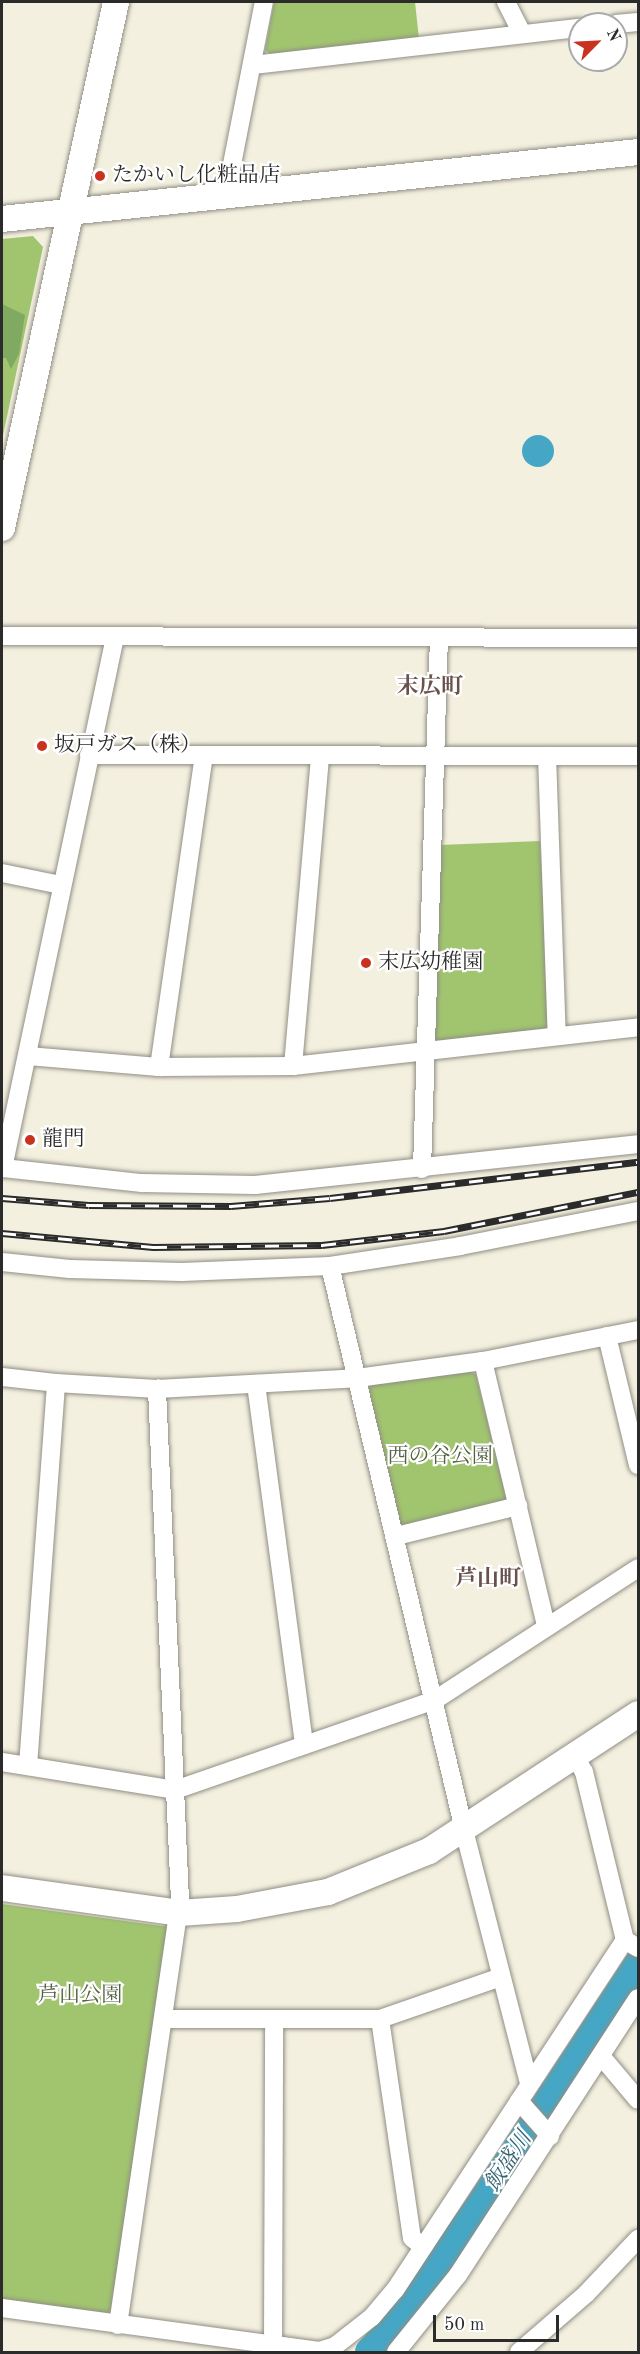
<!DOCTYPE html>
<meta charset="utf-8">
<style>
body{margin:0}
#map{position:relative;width:640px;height:2354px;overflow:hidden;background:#f4f0df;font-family:"Old Standard TT","Noto Serif JP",serif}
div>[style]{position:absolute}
.green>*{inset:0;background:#a1c56f}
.forest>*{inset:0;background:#80aa62}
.water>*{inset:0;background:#45a7c5}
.round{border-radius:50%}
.river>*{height:30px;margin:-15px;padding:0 15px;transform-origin:15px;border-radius:15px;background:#45a7c5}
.roads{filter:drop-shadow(0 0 2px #908e85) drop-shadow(0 0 2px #908e85)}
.street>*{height:18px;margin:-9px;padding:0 9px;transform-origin:9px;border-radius:9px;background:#fff}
.secondary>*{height:26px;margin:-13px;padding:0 13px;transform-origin:13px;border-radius:13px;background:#fff}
.rail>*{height:7px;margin-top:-3.5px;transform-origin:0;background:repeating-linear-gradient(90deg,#fff 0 14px,#2b2b2b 0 28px);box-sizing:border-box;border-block:2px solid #2b2b2b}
.dots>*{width:16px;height:16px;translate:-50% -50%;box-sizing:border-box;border:3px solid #fff;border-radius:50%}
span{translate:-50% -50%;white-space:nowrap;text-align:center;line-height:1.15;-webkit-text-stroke:4.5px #fff;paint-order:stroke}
.poi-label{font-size:21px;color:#2b2b2b}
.left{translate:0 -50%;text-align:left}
.park-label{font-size:21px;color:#546143}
.neighbourhood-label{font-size:22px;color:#69514d;font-weight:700}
.water-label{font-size:22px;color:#376370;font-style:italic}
.frame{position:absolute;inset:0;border:3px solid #2b2b2b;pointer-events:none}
.north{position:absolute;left:568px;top:12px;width:60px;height:60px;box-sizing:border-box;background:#fff;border:2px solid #aaa;border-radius:50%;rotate:66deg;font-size:16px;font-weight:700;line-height:24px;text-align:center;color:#2b2b2b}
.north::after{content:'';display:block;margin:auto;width:21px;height:27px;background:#c8321e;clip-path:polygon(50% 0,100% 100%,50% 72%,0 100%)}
.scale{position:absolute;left:433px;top:2315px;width:126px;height:27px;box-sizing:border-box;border:3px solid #2b2b2b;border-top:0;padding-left:8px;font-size:18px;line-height:21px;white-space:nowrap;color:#2b2b2b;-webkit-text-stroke:4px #fff;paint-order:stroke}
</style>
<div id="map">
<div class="green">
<i style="clip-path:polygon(274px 2px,415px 2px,419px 39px,270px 54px,265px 50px)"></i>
<i style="clip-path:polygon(33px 236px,43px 247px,2px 440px,2px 239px)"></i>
<i style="clip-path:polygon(540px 841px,550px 1024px,544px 1030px,439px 1043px,434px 1039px,439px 845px)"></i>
<i style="clip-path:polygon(470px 1370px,476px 1375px,507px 1500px,409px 1529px,399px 1525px,368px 1391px,371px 1384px)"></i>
<i style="clip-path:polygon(2px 1904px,169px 1927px,111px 2310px,105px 2315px,2px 2300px)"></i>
</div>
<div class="forest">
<i style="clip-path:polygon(2px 304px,25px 315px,19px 354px,11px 369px,6px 358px,2px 358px)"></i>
</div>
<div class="water">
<i class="round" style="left:522px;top:435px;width:32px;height:32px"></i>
</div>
<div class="river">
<i style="left:370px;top:2352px;width:40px;rotate:-47deg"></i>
<i style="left:397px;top:2323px;width:140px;rotate:-54.6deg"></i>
<i style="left:478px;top:2209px;width:292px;rotate:-56.7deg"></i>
</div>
<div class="roads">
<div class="street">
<i style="left:506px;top:2px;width:35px;rotate:63deg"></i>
<i style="left:616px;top:24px;width:22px;rotate:-5deg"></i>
<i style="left:253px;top:65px;width:329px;rotate:-6.5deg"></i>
<i style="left:226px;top:195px;width:197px;rotate:-78.9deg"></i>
<i style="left:2px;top:636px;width:636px;rotate:0.18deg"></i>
<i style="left:115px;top:637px;width:543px;rotate:101.91deg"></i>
<i style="left:3px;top:1168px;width:140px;rotate:6.2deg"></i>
<i style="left:142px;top:1183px;width:113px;rotate:1deg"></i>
<i style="left:255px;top:1185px;width:385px;rotate:-6.1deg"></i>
<i style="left:89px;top:755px;width:549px;rotate:0.1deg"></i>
<i style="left:547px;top:756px;width:280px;rotate:88deg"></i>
<i style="left:2px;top:873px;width:60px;rotate:11.5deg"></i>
<i style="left:28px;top:1056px;width:131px;rotate:4.8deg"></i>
<i style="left:159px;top:1067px;width:134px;rotate:-0.4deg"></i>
<i style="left:293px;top:1066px;width:347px;rotate:-6.4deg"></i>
<i style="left:293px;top:1066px;width:312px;rotate:-85deg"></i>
<i style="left:159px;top:1067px;width:315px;rotate:-81.8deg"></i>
<i style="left:422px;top:1169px;width:531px;rotate:-88.17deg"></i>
<i style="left:2px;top:1262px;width:68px;rotate:5.9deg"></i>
<i style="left:70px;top:1269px;width:112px;rotate:1.5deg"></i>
<i style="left:182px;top:1272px;width:148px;rotate:-2.3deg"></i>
<i style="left:330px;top:1266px;width:132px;rotate:-8.7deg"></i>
<i style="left:460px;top:1246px;width:181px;rotate:-11.1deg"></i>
<i style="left:330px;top:1266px;width:580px;rotate:76.63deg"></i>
<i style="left:464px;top:1830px;width:262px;rotate:75.6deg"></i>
<i style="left:607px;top:1336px;width:133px;rotate:76.5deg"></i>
<i style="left:483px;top:1361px;width:271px;rotate:76.6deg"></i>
<i style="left:2px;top:1377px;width:54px;rotate:6.3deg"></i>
<i style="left:256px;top:1384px;width:364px;rotate:82.4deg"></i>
<i style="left:396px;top:1536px;width:126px;rotate:-13.8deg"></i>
<i style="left:575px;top:1757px;width:17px;rotate:59deg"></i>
<i style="left:584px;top:1772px;width:173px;rotate:76.3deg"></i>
<i style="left:625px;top:1940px;width:15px;rotate:32deg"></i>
<i style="left:2px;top:1762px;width:175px;rotate:9.2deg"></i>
<i style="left:175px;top:1790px;width:275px;rotate:-19.1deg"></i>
<i style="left:435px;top:1700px;width:242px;rotate:-33deg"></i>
<i style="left:28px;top:1766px;width:384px;rotate:-85.8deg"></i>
<i style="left:56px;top:1383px;width:101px;rotate:3.4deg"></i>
<i style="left:157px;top:1389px;width:200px;rotate:-3.1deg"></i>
<i style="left:357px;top:1378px;width:127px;rotate:-7.7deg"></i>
<i style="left:483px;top:1361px;width:158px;rotate:-11.3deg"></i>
<i style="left:164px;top:2019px;width:216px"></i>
<i style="left:380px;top:2019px;width:128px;rotate:-19.1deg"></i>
<i style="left:380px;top:2019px;width:221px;rotate:81.7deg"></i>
<i style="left:412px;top:2238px;width:14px;rotate:39deg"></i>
<i style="left:601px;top:2056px;width:57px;rotate:49.9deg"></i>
<i style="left:519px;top:2101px;width:47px;rotate:48.5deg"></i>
<i style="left:2px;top:2308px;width:320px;rotate:7.7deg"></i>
<i style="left:319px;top:2351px;width:17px;rotate:-17deg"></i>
<i style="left:335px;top:2346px;width:47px;rotate:-38.1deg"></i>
<i style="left:372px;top:2317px;width:35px;rotate:-50deg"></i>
<i style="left:395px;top:2290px;width:419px;rotate:-56.7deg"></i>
<i style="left:118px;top:2325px;width:429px;rotate:-81.7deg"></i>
<i style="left:180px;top:1900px;width:512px;rotate:-92.58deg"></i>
<i style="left:273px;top:2345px;width:325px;rotate:-89.8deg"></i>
<i style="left:396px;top:2352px;width:99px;rotate:-51.2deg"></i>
<i style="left:458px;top:2275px;width:330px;rotate:-57deg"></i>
<i style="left:519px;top:2352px;width:89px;rotate:-40.9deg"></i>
<i style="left:586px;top:2294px;width:76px;rotate:-46.6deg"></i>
</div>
<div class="secondary">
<i style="left:2px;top:219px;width:640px;rotate:-6.01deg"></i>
<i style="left:2px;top:528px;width:538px;rotate:-77.77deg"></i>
<i style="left:2px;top:1888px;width:179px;rotate:8deg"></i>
<i style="left:179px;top:1913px;width:58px;rotate:-3.9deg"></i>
<i style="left:237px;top:1909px;width:93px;rotate:-10.6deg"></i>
<i style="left:328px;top:1892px;width:109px;rotate:-22.1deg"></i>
<i style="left:429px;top:1851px;width:250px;rotate:-33.2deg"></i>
</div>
</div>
<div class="rail">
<i style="left:2px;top:1198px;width:87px;rotate:4.6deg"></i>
<i style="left:89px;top:1205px;width:142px;rotate:0.4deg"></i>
<i style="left:231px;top:1206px;width:99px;rotate:-4.6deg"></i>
<i style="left:330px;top:1198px;width:310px;rotate:-6.7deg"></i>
<i style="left:2px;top:1233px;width:152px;rotate:5.3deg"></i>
<i style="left:153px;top:1247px;width:169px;rotate:-0.7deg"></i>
<i style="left:322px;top:1245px;width:123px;rotate:-6.5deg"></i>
<i style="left:444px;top:1231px;width:198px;rotate:-11.4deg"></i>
</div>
<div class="dots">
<i style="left:100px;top:176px;background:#c8321e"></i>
<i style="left:42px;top:746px;background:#c8321e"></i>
<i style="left:366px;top:963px;background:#c8321e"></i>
<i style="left:30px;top:1140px;background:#c8321e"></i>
</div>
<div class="poi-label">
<span class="left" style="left:112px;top:176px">たかいし化粧品店</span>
<span class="left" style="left:54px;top:746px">坂戸ガス（株）</span>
<span class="left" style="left:378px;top:963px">末広幼稚園</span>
<span class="left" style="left:42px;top:1140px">龍門</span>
</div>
<div class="park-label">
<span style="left:440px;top:1457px">西の谷公園</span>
<span style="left:80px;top:1996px">芦山公園</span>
</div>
<div class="neighbourhood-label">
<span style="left:430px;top:688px">末広町</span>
<span style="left:488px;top:1580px">芦山町</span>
</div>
<div class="water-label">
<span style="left:509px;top:2162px;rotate:-57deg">飯盛川</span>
</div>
<div class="frame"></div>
<div class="north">N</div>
<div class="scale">50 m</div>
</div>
